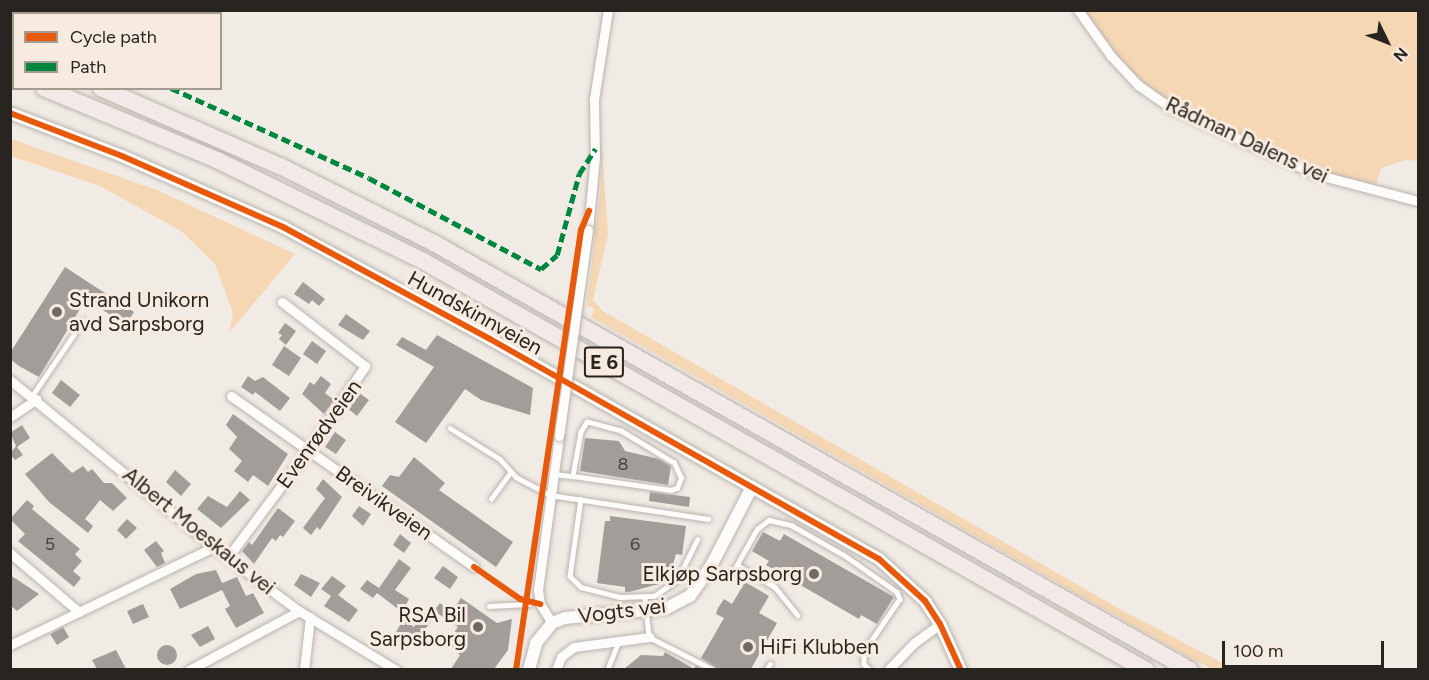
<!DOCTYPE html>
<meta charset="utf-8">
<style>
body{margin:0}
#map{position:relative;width:1429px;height:680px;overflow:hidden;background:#f1ebe5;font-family:Figtree,sans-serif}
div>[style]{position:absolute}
.green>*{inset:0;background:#f5d7b4}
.stream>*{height:3px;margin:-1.5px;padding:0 1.5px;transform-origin:1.5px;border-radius:1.5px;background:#84c0de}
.building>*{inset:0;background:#a29d99}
.round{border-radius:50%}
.roads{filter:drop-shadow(0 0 2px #b9b4af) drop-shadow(0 0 2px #b9b4af)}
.service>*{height:4.5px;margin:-2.25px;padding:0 2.25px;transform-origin:2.25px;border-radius:2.25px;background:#fdfcfb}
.minor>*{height:9px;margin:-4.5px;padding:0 4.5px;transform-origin:4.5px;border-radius:4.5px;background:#fdfcfb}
.tertiary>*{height:12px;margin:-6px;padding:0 6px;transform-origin:6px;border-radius:6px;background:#fdfcfb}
.motorway>*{height:16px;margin:-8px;padding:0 8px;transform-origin:8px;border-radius:8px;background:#f3e9e7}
.bridges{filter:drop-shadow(0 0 2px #b9b4af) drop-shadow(0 0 2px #b9b4af)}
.minor-bridge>*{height:9px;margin:-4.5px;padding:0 4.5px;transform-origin:4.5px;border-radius:4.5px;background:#fdfcfb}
.quiet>*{height:4.5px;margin-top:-2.25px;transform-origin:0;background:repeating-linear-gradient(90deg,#00873e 0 9px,transparent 0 13.5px)}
.cycleway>*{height:6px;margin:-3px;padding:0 3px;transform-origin:3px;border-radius:3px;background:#e8590c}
.dots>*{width:16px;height:16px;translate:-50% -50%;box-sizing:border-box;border:3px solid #f7ebdf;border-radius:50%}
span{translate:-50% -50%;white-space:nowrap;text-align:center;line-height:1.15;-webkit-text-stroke:6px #f7ebdf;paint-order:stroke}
.number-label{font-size:18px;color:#46423e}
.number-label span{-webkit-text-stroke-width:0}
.shield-label span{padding:2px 4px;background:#f7ebdf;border:2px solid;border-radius:4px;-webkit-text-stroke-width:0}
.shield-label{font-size:20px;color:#28241f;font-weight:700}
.street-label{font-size:21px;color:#28241f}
.poi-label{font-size:21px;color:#28241f}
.left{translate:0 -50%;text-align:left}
.right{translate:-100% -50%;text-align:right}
.frame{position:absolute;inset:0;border:12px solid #28241f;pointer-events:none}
.legend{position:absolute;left:12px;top:12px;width:210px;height:78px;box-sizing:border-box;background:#f7ebdf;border:2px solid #a49b92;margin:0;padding:8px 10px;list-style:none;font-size:18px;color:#28241f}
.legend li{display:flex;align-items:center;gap:12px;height:30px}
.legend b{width:30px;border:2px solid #a49b92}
.north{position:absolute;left:1357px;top:12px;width:60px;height:60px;-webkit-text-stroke:4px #f7ebdf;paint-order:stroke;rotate:133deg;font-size:16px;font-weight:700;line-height:24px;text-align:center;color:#28241f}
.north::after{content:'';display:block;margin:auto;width:21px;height:27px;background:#28241f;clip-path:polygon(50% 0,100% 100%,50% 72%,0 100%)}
.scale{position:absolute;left:1222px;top:641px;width:162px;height:27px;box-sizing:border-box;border:3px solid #28241f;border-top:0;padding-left:8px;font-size:18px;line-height:21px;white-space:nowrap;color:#28241f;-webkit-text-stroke:4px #f7ebdf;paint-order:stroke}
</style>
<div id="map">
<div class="green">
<i style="clip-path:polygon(1078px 11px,1418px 11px,1418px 161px,1406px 160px,1381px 168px,1374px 192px,1315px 174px,1171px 108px,1138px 85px)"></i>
<i style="clip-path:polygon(601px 136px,608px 234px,593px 300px,603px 311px,1118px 608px,1234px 669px,1212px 669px,1188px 657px,591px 317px,594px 309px,587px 305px,601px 184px)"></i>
<i style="clip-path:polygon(11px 139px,157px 190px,295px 254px,229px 333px,233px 313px,215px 264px,181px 231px,100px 186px,11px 156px)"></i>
</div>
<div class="stream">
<i style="left:60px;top:10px;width:5px;rotate:53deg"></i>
</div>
<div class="building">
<i style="clip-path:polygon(65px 267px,134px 312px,126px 325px,86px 299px,39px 377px,19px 366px,10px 359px,10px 353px)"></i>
<i style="clip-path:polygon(303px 282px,325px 299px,319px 306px,312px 300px,309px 304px,294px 294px)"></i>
<i style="clip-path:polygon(346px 314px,370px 331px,363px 340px,338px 325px)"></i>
<i style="clip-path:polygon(285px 323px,296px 331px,286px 345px,279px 339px,282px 335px,278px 333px)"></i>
<i style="clip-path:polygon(437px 335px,533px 388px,530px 415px,481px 400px,465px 389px,426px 443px,395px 422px,434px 367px,396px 345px,402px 337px,426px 350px)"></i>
<i style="clip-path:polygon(312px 341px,326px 351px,317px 364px,303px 354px)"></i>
<i style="clip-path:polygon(284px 346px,301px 358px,289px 376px,272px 365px)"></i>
<i style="clip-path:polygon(248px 376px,255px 381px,263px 377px,290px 398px,280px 411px,255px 392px,253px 395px,241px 387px)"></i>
<i style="clip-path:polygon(321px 376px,331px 384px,325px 393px,334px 400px,324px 414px,302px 394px,310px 382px,314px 385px)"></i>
<i style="clip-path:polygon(61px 380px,80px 395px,70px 407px,52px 393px)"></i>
<i style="clip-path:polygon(359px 393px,369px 400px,357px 416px,347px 408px)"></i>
<i style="clip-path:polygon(233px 414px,288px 454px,268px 486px,253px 475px,248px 482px,234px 471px,242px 461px,229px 449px,237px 437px,226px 425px)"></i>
<i style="clip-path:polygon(22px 425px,30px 438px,17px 447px,23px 455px,15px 460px,10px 454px,16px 446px,10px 433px)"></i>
<i style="clip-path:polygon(335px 432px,346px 440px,336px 454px,325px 447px)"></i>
<i style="clip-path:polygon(585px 438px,619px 441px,625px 451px,659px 459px,671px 466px,668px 485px,580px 471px)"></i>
<i style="clip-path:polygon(52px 453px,72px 473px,83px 466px,88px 472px,92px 469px,104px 483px,112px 483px,127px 498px,113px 511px,100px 500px,85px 519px,93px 526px,88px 533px,49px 502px,25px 474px)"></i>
<i style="clip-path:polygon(414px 457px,445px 483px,439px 490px,513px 542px,496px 567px,382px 486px,390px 475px,399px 477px)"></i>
<i style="clip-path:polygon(175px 470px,191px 484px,181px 496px,166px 482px)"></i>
<i style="clip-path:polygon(323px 479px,342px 497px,320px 530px,317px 527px,311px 535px,303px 528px,325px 498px,316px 489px)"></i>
<i style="clip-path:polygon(240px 491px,250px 500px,221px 528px,197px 509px,208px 496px,227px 507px)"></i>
<i style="clip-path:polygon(650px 492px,690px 497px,689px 507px,649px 501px)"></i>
<i style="clip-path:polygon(27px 500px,34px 506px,32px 509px,80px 549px,75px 554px,82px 561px,73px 571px,81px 578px,74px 587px,18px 541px,25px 534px,10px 519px)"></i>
<i style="clip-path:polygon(359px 506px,371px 514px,363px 526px,352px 516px)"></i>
<i style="clip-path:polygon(278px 508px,295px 521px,283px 537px,280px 535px,276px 541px,272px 538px,254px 564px,242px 551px,249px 542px,252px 545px)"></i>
<i style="clip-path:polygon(610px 516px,686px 526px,682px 555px,676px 554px,672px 568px,659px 584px,629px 592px,625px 592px,625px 587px,597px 583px,605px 521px,610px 521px)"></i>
<i style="clip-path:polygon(127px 519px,137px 528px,126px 539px,117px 530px)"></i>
<i style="clip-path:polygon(763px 532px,780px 541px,784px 534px,894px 597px,877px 624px,861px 615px,859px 619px,766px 565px,769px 561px,752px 551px)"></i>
<i style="clip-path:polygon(400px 534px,411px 543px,404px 553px,393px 545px)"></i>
<i style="clip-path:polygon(156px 541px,164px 551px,161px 553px,165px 563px,157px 567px,144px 550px)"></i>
<i style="clip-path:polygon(399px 559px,411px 568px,395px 590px,409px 599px,402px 612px,377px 593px,373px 598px,360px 589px,367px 580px,379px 588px)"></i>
<i style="clip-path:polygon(443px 566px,458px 577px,450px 589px,434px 578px)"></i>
<i style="clip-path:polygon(216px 570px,222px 583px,237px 577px,246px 596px,253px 593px,264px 613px,236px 628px,225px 609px,230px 606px,222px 590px,180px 609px,170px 589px,196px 574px)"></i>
<i style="clip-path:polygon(301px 574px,320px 583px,311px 597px,294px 585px)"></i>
<i style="clip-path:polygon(10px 575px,39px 594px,17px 611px,10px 605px)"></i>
<i style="clip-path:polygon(332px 576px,346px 586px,338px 595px,358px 610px,349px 622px,324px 606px,331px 596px,321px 589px)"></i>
<i style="clip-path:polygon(745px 582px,769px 596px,759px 613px,777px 623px,751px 669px,718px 669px,701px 658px,724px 618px,716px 614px,718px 608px,724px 599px,732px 604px)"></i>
<i style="clip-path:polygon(461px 598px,497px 623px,512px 619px,508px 650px,494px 669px,451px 669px,460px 655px,446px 644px,458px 627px,434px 611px,440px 603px,452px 612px)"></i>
<i style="clip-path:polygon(143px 604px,149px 617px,133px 624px,127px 611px)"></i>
<i style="clip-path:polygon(424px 613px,432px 619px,416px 644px,396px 632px,403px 620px,414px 627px)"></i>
<i style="clip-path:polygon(208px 626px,215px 639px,200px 647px,191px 635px)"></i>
<i style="clip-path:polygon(63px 627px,69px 637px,57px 645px,50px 634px)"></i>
<i class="round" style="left:157px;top:645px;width:20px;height:20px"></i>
<i style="clip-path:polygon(116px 650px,126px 669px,97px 669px,92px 660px)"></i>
<i style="clip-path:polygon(665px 652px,694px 669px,696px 666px,703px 669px,624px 669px,641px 655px,663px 656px)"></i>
</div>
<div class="roads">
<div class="service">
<i style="left:32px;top:396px;width:91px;rotate:-55.8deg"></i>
<i style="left:450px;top:428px;width:59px;rotate:31.8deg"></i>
<i style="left:500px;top:459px;width:24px;rotate:48deg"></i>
<i style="left:516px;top:477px;width:38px;rotate:28deg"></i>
<i style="left:550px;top:495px;width:160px;rotate:8.6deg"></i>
<i style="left:553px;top:474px;width:20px;rotate:6deg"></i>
<i style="left:573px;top:476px;width:99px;rotate:8.1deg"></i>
<i style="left:671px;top:490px;width:6px;rotate:-18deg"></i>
<i style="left:677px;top:488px;width:11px;rotate:-68deg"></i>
<i style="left:681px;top:478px;width:17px;rotate:-115deg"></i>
<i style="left:674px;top:463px;width:62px;rotate:-148.9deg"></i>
<i style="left:621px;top:431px;width:35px;rotate:-165deg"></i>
<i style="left:587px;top:422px;width:12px;rotate:121deg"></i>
<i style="left:581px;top:432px;width:45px;rotate:100.3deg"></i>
<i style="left:491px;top:499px;width:32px;rotate:-54deg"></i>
<i style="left:581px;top:499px;width:78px;rotate:98.1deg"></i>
<i style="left:570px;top:576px;width:16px;rotate:45deg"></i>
<i style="left:581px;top:587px;width:40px;rotate:14.4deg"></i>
<i style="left:620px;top:597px;width:34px;rotate:-2deg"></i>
<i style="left:654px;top:596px;width:28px;rotate:-35deg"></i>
<i style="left:677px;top:580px;width:45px;rotate:-63.4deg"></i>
<i style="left:737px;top:565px;width:44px;rotate:30.1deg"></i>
<i style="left:775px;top:587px;width:36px;rotate:51deg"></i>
<i style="left:731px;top:575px;width:53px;rotate:-60.5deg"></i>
<i style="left:757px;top:529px;width:15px;rotate:-37deg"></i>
<i style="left:769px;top:520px;width:23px;rotate:13deg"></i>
<i style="left:791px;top:525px;width:64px;rotate:29.7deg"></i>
<i style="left:847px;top:557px;width:61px;rotate:35deg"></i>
<i style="left:897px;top:592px;width:8px;rotate:67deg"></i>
<i style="left:900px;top:599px;width:64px;rotate:124.2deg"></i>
<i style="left:864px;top:652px;width:12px;rotate:90deg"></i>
<i style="left:864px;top:664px;width:8px;rotate:45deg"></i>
<i style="left:645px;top:598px;width:39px;rotate:84deg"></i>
<i style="left:649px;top:637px;width:73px;rotate:26.9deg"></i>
<i style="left:489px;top:606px;width:40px;rotate:-2.9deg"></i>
<i style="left:607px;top:670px;width:31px;rotate:-68deg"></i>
<i style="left:766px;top:670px;width:7px;rotate:-56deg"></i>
</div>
<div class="minor">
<i style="left:1078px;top:10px;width:57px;rotate:54.3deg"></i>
<i style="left:1111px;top:56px;width:40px;rotate:47deg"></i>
<i style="left:1138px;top:85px;width:40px;rotate:34.9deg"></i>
<i style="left:1171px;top:108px;width:158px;rotate:24.6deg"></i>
<i style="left:1315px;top:174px;width:106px;rotate:14.7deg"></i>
<i style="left:588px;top:230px;width:73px;rotate:-84.5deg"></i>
<i style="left:595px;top:157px;width:58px;rotate:-91deg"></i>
<i style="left:594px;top:99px;width:90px;rotate:-81.1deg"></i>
<i style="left:10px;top:380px;width:264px;rotate:39.3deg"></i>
<i style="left:214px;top:547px;width:106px;rotate:37deg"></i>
<i style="left:299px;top:611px;width:114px;rotate:31.3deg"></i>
<i style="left:231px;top:396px;width:297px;rotate:35.1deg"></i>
<i style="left:10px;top:417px;width:32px;rotate:-34deg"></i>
<i style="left:10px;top:553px;width:91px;rotate:40.5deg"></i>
<i style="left:228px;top:557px;width:134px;rotate:-53.2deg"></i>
<i style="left:308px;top:450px;width:102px;rotate:-55.8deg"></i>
<i style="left:365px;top:366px;width:105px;rotate:-142.4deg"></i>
<i style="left:552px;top:623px;width:22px;rotate:-122deg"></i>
<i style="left:540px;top:604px;width:14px;rotate:-98deg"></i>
<i style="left:538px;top:590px;width:155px;rotate:-82.2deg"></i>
<i style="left:10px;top:645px;width:226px;rotate:-25.7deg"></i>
<i style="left:189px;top:670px;width:125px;rotate:-28.2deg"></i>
<i style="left:304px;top:670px;width:53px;rotate:-83.5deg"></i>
<i style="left:556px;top:670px;width:14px;rotate:-69deg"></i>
<i style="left:561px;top:657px;width:16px;rotate:-38deg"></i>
<i style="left:574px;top:647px;width:76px;rotate:-7.6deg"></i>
<i style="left:888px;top:670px;width:37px;rotate:-46deg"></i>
<i style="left:914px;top:643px;width:32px;rotate:-36deg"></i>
</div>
<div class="tertiary">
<i style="left:10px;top:113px;width:120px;rotate:21deg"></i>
<i style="left:122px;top:156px;width:176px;rotate:23.8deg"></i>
<i style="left:283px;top:227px;width:235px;rotate:28.4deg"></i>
<i style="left:490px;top:339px;width:447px;rotate:29.5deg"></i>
<i style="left:879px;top:559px;width:62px;rotate:42.4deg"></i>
<i style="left:925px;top:601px;width:27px;rotate:57deg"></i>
<i style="left:940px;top:624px;width:51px;rotate:65.5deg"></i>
<i style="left:529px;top:670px;width:28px;rotate:-75deg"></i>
<i style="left:536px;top:643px;width:26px;rotate:-51deg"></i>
<i style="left:552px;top:623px;width:14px;rotate:-21deg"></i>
<i style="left:565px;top:618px;width:102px;rotate:-5.6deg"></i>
<i style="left:667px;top:608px;width:26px;rotate:-28deg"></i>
<i style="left:690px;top:596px;width:37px;rotate:-55deg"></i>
<i style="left:711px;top:566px;width:89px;rotate:-62.6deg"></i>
</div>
<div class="motorway">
<i style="left:10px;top:54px;width:4px;rotate:14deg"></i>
<i style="left:10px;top:76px;width:4px;rotate:14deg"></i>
<i style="left:44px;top:88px;width:187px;rotate:22.6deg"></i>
<i style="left:217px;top:160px;width:229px;rotate:26.1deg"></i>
<i style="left:423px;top:261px;width:831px;rotate:29.5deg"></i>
<i style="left:101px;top:88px;width:197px;rotate:23.6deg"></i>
<i style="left:282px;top:167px;width:170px;rotate:26.6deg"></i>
<i style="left:434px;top:243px;width:868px;rotate:29.46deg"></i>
</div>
</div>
<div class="bridges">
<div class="minor-bridge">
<i style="left:559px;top:436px;width:208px;rotate:-82deg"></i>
</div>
</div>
<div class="quiet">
<i style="left:171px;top:88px;width:217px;rotate:24.4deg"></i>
<i style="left:369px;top:178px;width:195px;rotate:27.9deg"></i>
<i style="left:541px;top:269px;width:21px;rotate:-41deg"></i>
<i style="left:557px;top:255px;width:84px;rotate:-74.8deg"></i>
<i style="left:579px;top:174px;width:30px;rotate:-57deg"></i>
</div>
<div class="cycleway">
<i style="left:10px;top:113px;width:120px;rotate:21deg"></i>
<i style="left:122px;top:156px;width:176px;rotate:23.8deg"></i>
<i style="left:283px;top:227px;width:235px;rotate:28.4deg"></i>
<i style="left:490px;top:339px;width:447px;rotate:29.5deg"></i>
<i style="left:879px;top:559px;width:62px;rotate:42.4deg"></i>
<i style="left:925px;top:601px;width:27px;rotate:57deg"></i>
<i style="left:940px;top:624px;width:51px;rotate:65.5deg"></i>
<i style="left:474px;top:567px;width:56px;rotate:34.8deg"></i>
<i style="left:520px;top:599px;width:21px;rotate:14deg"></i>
<i style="left:516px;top:670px;width:445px;rotate:-81.6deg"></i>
<i style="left:581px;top:230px;width:21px;rotate:-67deg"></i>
</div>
<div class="dots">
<i style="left:57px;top:312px;background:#6e6a64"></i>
<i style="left:814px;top:574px;background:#6e6a64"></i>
<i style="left:478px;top:627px;background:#6e6a64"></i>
<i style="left:748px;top:647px;background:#6e6a64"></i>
</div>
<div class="number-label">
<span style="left:623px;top:464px">8</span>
<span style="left:50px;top:544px">5</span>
<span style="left:635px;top:544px">6</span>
</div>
<div class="shield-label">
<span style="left:604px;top:362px">E 6</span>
</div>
<div class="street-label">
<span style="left:1247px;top:140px;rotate:25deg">Rådman Dalens vei</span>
<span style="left:475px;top:313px;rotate:29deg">Hundskinnveien</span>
<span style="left:319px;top:434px;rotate:-54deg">Evenrødveien</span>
<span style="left:384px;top:503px;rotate:35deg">Breivikveien</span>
<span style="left:199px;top:531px;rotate:39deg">Albert Moeskaus vei</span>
<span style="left:622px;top:611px;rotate:-7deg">Vogts vei</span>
</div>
<div class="poi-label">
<span class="left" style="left:69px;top:312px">Strand Unikorn<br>avd Sarpsborg</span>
<span class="right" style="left:802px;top:574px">Elkjøp Sarpsborg</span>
<span class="right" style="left:466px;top:627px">RSA Bil<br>Sarpsborg</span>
<span class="left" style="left:760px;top:647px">HiFi Klubben</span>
</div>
<div class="frame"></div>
<ul class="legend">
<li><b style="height:8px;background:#e8590c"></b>Cycle path</li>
<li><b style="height:8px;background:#00873e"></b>Path</li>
</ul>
<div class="north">N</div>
<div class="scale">100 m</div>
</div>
